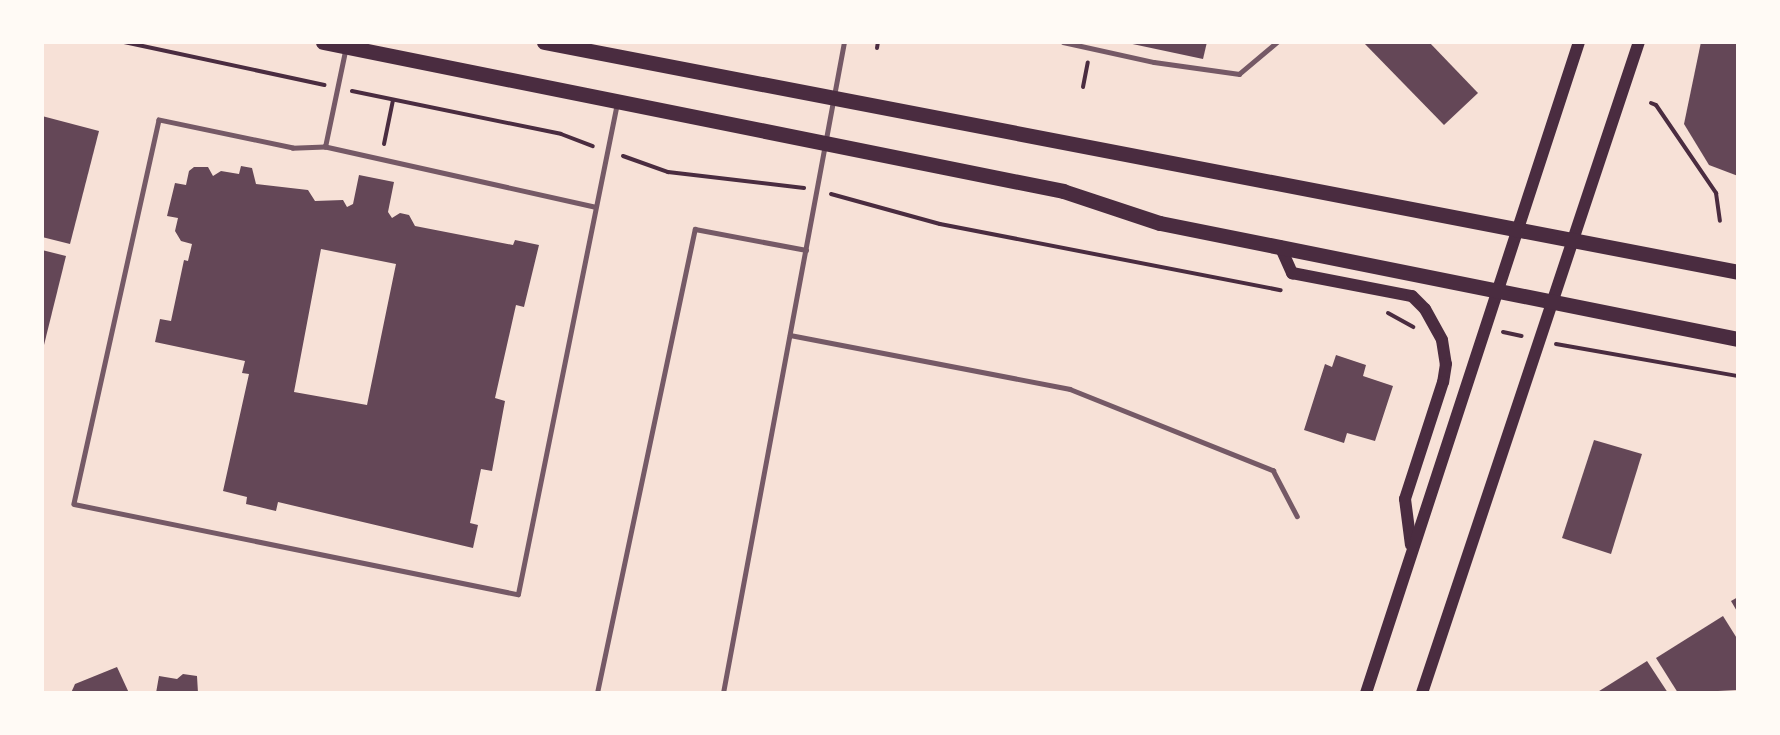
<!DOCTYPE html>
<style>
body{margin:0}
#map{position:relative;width:1780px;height:735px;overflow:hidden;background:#f7e1d7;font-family:Arial,sans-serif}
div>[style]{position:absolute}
.building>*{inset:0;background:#644757}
.path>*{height:4px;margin:-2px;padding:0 2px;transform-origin:2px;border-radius:2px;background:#4a2c40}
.service>*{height:4.5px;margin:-2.25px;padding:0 2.25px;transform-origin:2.25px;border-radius:2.25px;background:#755966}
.secondary>*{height:12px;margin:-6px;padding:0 6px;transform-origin:6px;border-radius:6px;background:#4a2c40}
.primary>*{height:15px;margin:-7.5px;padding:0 7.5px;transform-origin:7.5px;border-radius:7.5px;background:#4a2c40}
span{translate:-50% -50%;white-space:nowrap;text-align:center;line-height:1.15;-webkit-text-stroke:4.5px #fffaf5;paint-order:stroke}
.frame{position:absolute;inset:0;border:44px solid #fffaf5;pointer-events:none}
</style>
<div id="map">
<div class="building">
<i style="clip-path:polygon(1123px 42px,1207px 42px,1203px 59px)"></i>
<i style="clip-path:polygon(1429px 42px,1478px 93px,1444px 125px,1364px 43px)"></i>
<i style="clip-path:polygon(1701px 42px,1738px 42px,1738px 176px,1709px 165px,1684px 124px)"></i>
<i style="clip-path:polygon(42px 116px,99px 131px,70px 244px,42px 237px)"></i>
<i style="clip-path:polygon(evenodd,241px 166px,252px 168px,256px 184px,308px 190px,315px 201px,343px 200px,347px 207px,353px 204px,359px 175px,394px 182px,388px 212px,392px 218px,400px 213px,409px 215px,415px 226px,513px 245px,515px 240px,539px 245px,524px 307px,516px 305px,495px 398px,505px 401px,492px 471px,481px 469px,470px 523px,478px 525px,473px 548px,278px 502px,276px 511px,246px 504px,247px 497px,223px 491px,249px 374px,242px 373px,245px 361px,155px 342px,160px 319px,171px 321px,184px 260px,188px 261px,192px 244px,181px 241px,175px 231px,178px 218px,167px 216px,175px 183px,186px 185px,189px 171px,194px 167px,208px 167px,213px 176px,221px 171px,239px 174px,241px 166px,321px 249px,396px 264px,367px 405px,294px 392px,321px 249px)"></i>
<i style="clip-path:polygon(42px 250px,66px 256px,43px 349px,42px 349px)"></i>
<i style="clip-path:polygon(1336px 355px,1366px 365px,1363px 376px,1393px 386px,1375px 441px,1347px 433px,1344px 443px,1304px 430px,1325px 364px,1332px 367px)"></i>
<i style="clip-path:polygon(1594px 440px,1642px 454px,1611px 554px,1562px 538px)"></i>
<i style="clip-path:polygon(1738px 597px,1738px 613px,1731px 601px)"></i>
<i style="clip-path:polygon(1723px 616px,1738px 640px,1738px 690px,1678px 693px,1656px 658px)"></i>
<i style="clip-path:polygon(1647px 661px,1668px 693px,1596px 693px)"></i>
<i style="clip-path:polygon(117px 667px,129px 693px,71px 693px,75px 684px)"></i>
<i style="clip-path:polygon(183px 674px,197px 676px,198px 693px,156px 693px,159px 676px,177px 679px)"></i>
</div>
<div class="path">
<i style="left:124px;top:42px;width:205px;rotate:12.1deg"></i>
<i style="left:877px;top:48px;width:6px;rotate:-81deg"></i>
<i style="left:1083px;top:87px;width:25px;rotate:-79deg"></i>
<i style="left:352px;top:91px;width:213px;rotate:11.6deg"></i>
<i style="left:561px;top:134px;width:34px;rotate:21deg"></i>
<i style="left:1651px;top:103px;width:5px;rotate:22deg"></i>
<i style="left:1656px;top:105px;width:107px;rotate:55.7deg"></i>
<i style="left:1716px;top:193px;width:28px;rotate:82deg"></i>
<i style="left:384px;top:144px;width:45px;rotate:-78.4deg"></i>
<i style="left:623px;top:156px;width:48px;rotate:19.6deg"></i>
<i style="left:668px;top:172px;width:137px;rotate:6.7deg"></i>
<i style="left:831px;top:194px;width:113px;rotate:15.4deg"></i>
<i style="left:940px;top:224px;width:347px;rotate:11deg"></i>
<i style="left:1388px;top:313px;width:29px;rotate:29deg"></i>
<i style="left:1503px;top:332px;width:19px;rotate:12deg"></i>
<i style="left:1556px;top:344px;width:185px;rotate:10deg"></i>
</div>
<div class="service">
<i style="left:1063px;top:42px;width:93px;rotate:12.4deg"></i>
<i style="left:1154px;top:62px;width:86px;rotate:8deg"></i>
<i style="left:1239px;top:74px;width:50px;rotate:-40.1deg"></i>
<i style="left:325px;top:147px;width:98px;rotate:-78.2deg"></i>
<i style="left:594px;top:207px;width:276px;rotate:-167.4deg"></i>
<i style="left:325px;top:147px;width:32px;rotate:178deg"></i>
<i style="left:293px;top:148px;width:137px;rotate:-168.2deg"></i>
<i style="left:159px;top:120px;width:393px;rotate:102.5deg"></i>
<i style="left:74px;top:504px;width:453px;rotate:11.5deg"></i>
<i style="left:518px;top:594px;width:500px;rotate:-78.6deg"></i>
<i style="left:790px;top:335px;width:285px;rotate:10.9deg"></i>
<i style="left:1070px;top:389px;width:219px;rotate:21.8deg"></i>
<i style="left:1273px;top:470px;width:52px;rotate:62.4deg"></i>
<i style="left:597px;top:693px;width:474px;rotate:-78.1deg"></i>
<i style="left:695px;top:229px;width:113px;rotate:10.7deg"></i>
<i style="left:723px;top:693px;width:662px;rotate:-79.47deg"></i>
</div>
<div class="secondary">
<i style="left:1280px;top:246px;width:30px;rotate:66deg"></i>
<i style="left:1292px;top:273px;width:122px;rotate:10.9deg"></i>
<i style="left:1412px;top:296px;width:18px;rotate:45deg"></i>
<i style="left:1425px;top:309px;width:35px;rotate:61deg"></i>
<i style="left:1442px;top:340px;width:24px;rotate:81deg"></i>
<i style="left:1446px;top:364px;width:18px;rotate:99deg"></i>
<i style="left:1443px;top:382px;width:123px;rotate:108deg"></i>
<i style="left:1405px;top:499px;width:46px;rotate:82.6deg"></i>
<i style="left:1366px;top:693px;width:685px;rotate:-71.88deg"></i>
<i style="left:1422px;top:693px;width:686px;rotate:-71.57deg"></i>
</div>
<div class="primary">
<i style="left:323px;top:42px;width:755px;rotate:11.38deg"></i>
<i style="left:1063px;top:191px;width:102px;rotate:18.3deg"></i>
<i style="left:1160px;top:223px;width:590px;rotate:11.35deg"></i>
<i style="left:544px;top:42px;width:1216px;rotate:10.9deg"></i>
</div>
<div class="frame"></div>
</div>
